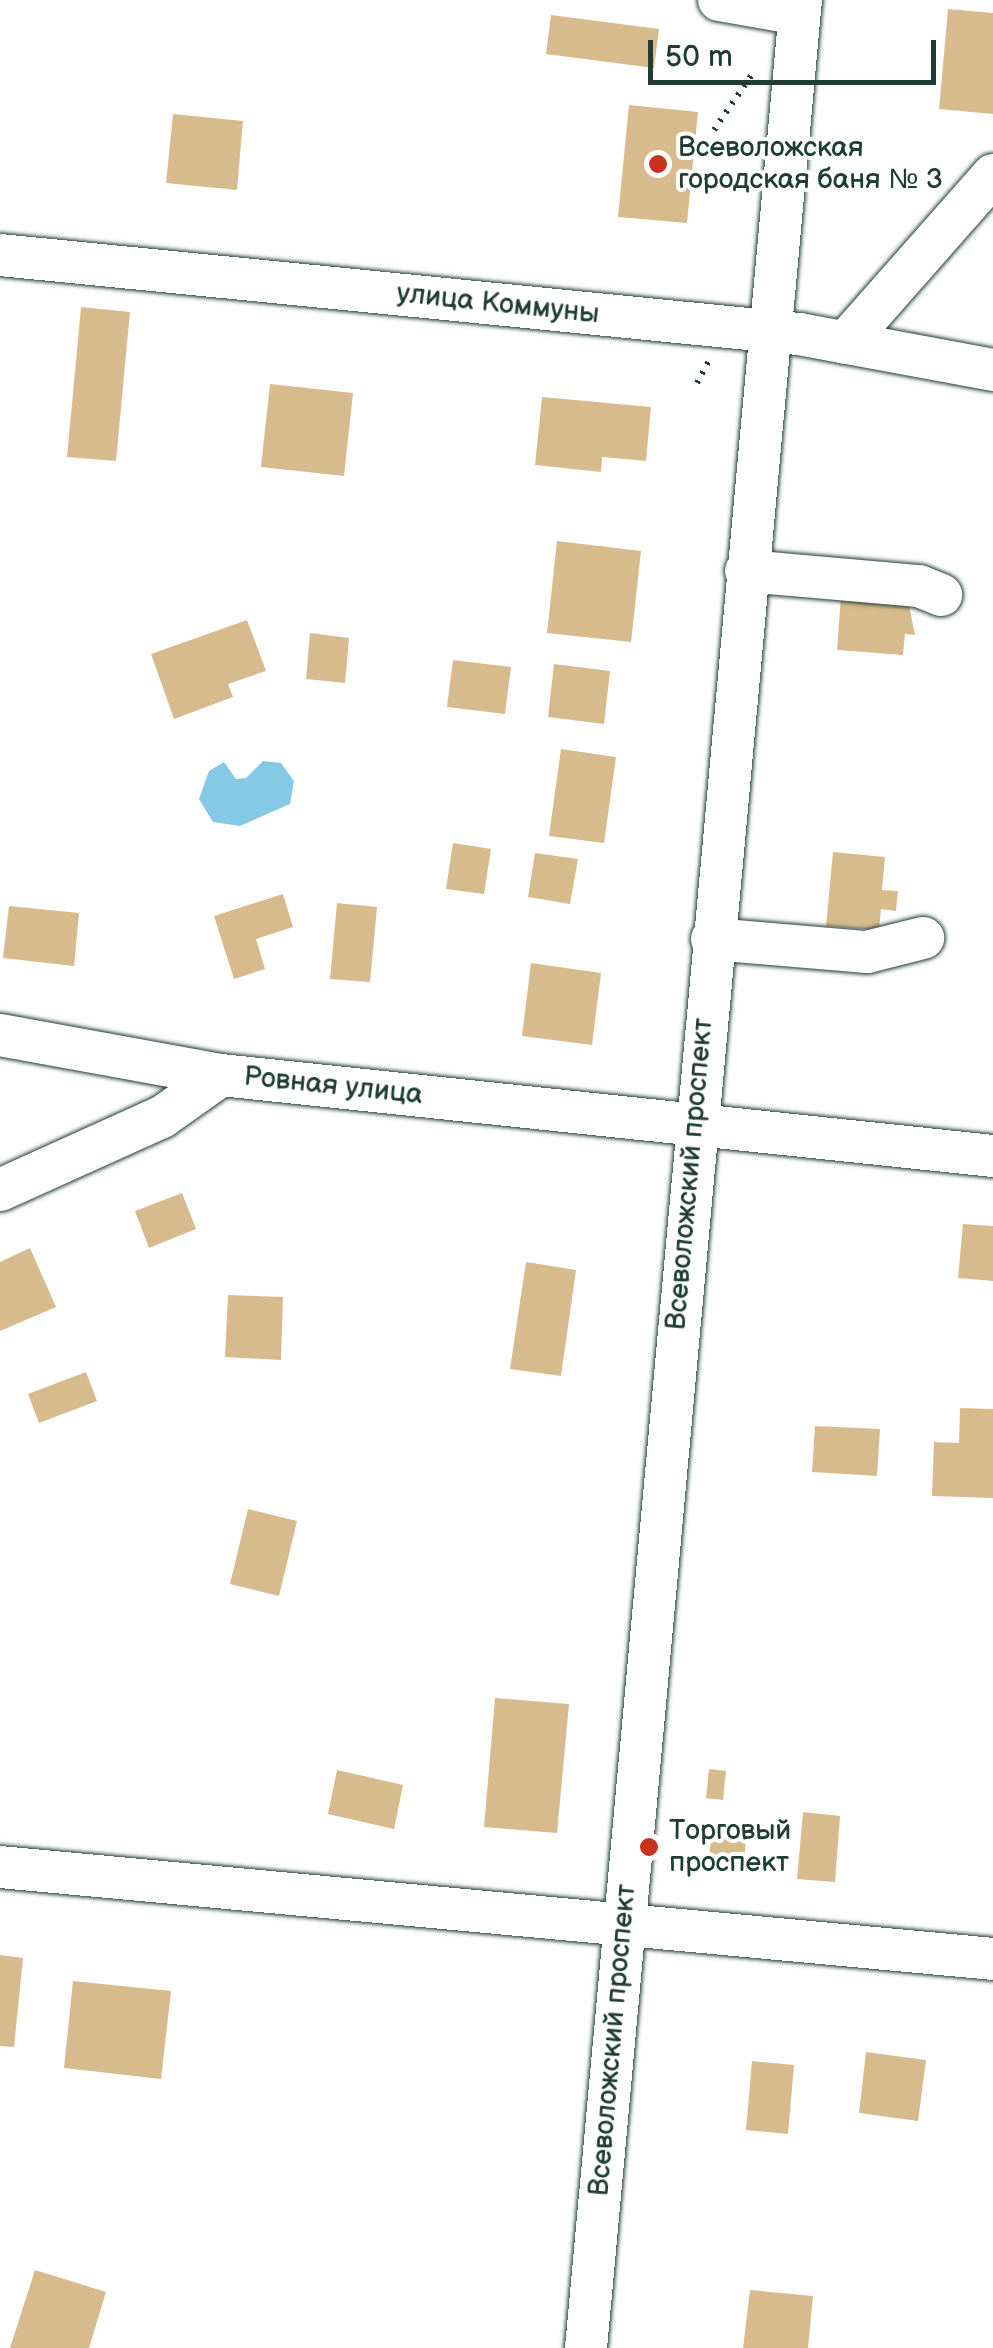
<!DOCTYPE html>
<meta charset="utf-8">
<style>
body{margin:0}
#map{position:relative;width:993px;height:2348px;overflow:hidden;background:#fff;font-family:"Balsamiq Sans",sans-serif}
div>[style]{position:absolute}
.water>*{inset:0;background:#86c9e7}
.building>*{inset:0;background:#d8bb8d}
.path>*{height:6px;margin-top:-3px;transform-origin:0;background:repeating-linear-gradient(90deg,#1f3d34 0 2.5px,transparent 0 10.5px)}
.roads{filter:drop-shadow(0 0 2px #1f3d34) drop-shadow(0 0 2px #1f3d34)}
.minor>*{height:42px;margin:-21px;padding:0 21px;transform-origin:21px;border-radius:21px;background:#fff}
.dots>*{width:28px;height:28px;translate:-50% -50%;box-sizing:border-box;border:5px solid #fff;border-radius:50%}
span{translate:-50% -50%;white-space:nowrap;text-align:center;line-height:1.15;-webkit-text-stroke:8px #fff;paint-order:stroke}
.poi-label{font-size:28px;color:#1f3d34}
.left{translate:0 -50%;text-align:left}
.street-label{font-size:28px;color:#1f3d34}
.scale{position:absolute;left:648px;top:40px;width:288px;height:45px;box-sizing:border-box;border:5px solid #1f3d34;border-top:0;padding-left:12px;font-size:30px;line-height:35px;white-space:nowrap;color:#1f3d34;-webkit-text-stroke:8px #fff;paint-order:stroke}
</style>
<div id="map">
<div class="water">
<i style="clip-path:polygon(263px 761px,281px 763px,294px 781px,290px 804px,240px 826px,213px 822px,199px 799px,209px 771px,224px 762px,236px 779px,246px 778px)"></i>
</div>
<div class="building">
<i style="clip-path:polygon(948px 9px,993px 13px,993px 114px,939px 109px)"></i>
<i style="clip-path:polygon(551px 15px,659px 29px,654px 68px,546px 54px)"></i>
<i style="clip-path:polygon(629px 105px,698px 112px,687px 223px,618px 217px)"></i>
<i style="clip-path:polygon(173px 114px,243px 121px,237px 190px,166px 183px)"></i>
<i style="clip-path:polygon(81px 307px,130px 312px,116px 461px,67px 457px)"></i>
<i style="clip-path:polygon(270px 384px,353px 393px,344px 476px,261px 467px)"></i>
<i style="clip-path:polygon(542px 397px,651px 407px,646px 461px,602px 457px,601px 472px,535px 465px)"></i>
<i style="clip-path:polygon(557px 541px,641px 551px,631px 642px,547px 633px)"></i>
<i style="clip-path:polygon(841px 595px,908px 600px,915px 635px,905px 634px,903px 655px,837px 650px)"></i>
<i style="clip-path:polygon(247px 620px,266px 671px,228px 684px,233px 697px,174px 719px,151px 654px)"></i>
<i style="clip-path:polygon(310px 633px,349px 638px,345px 683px,306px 679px)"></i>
<i style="clip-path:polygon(453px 660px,511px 667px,505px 714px,447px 707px)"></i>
<i style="clip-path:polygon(554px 664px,610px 671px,604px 724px,548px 717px)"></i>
<i style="clip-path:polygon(561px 749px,616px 757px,604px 843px,549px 836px)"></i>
<i style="clip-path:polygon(453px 843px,491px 849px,484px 894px,446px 889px)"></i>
<i style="clip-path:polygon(833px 852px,885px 857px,882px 890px,898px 891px,896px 911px,881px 909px,879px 930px,826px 926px)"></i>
<i style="clip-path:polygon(535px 853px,578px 859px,570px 904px,528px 897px)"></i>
<i style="clip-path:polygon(283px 894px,293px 927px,256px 939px,265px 969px,234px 979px,214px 916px)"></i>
<i style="clip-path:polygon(337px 903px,377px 907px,370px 982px,330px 979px)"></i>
<i style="clip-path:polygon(9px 906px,79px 913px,74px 966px,3px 958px)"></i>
<i style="clip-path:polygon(531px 963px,601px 973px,592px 1045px,522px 1036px)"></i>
<i style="clip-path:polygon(182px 1193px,196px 1229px,149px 1248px,135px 1211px)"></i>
<i style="clip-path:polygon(963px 1224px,993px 1226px,993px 1281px,958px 1278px)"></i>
<i style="clip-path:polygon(30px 1248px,56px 1307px,0 1331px,0 1262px)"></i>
<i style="clip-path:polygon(526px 1262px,576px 1270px,561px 1376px,510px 1369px)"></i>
<i style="clip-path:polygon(228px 1295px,283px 1297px,281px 1360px,225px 1357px)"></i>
<i style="clip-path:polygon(86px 1372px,97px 1401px,39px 1423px,28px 1394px)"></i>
<i style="clip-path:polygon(960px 1408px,993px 1409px,993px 1498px,932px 1496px,934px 1442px,959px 1443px)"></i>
<i style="clip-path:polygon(815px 1426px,880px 1429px,877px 1476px,812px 1472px)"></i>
<i style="clip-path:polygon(248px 1509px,297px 1521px,279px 1596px,230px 1584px)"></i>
<i style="clip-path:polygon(495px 1698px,569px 1704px,557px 1833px,484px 1827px)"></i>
<i style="clip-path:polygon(709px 1769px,726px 1771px,723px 1800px,706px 1798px)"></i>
<i style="clip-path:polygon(337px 1770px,403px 1785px,394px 1829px,328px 1814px)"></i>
<i style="clip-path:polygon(803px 1812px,840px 1816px,835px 1882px,797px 1879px)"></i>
<i style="clip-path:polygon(711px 1837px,746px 1840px,743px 1873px,708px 1869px)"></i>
<i style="clip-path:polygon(0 1955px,23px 1958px,14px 2047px,0 2046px)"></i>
<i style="clip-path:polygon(73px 1981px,171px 1991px,161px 2079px,64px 2068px)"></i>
<i style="clip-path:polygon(866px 2052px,926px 2060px,918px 2121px,859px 2113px)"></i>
<i style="clip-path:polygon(752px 2061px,794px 2065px,788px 2134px,746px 2130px)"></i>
<i style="clip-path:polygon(35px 2270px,106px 2292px,89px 2348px,10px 2348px)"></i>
<i style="clip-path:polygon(750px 2290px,813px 2296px,808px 2348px,743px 2348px)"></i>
</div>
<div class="path">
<i style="left:714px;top:130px;width:69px;rotate:-55.6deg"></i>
<i style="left:697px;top:383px;width:24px;rotate:-62deg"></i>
</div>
<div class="roads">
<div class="minor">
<i style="left:719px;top:0;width:81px;rotate:9.9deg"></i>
<i style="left:0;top:255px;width:803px;rotate:5.65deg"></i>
<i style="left:799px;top:334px;width:197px;rotate:10.5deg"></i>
<i style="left:845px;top:343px;width:224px;rotate:-48.6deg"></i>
<i style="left:746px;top:571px;width:174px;rotate:5deg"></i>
<i style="left:919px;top:586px;width:24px;rotate:22deg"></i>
<i style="left:712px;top:939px;width:156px;rotate:4.8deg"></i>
<i style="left:867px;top:952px;width:58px;rotate:-14deg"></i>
<i style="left:0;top:1035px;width:225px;rotate:10.3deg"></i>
<i style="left:0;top:1190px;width:178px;rotate:-24.3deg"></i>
<i style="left:162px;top:1117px;width:72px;rotate:-35.4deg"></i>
<i style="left:221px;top:1075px;width:776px;rotate:5.99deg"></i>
<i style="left:0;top:1867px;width:997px;rotate:5.29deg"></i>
<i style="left:586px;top:2348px;width:2358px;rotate:-84.77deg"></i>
</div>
</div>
<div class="dots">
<i style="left:658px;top:164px;background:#c8321e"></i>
<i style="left:649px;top:1847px;background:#c8321e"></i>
</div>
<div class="poi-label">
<span class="left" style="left:678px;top:164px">Всеволожская<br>городская баня № 3</span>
<span class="left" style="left:669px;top:1847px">Торговый<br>проспект</span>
</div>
<div class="street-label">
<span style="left:498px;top:304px;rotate:6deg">улица Коммуны</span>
<span style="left:333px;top:1086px;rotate:6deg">Ровная улица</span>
<span style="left:690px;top:1174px;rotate:-85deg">Всеволожский проспект</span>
<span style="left:613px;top:2040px;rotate:-85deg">Всеволожский проспект</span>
</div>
<div class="scale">50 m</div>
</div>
